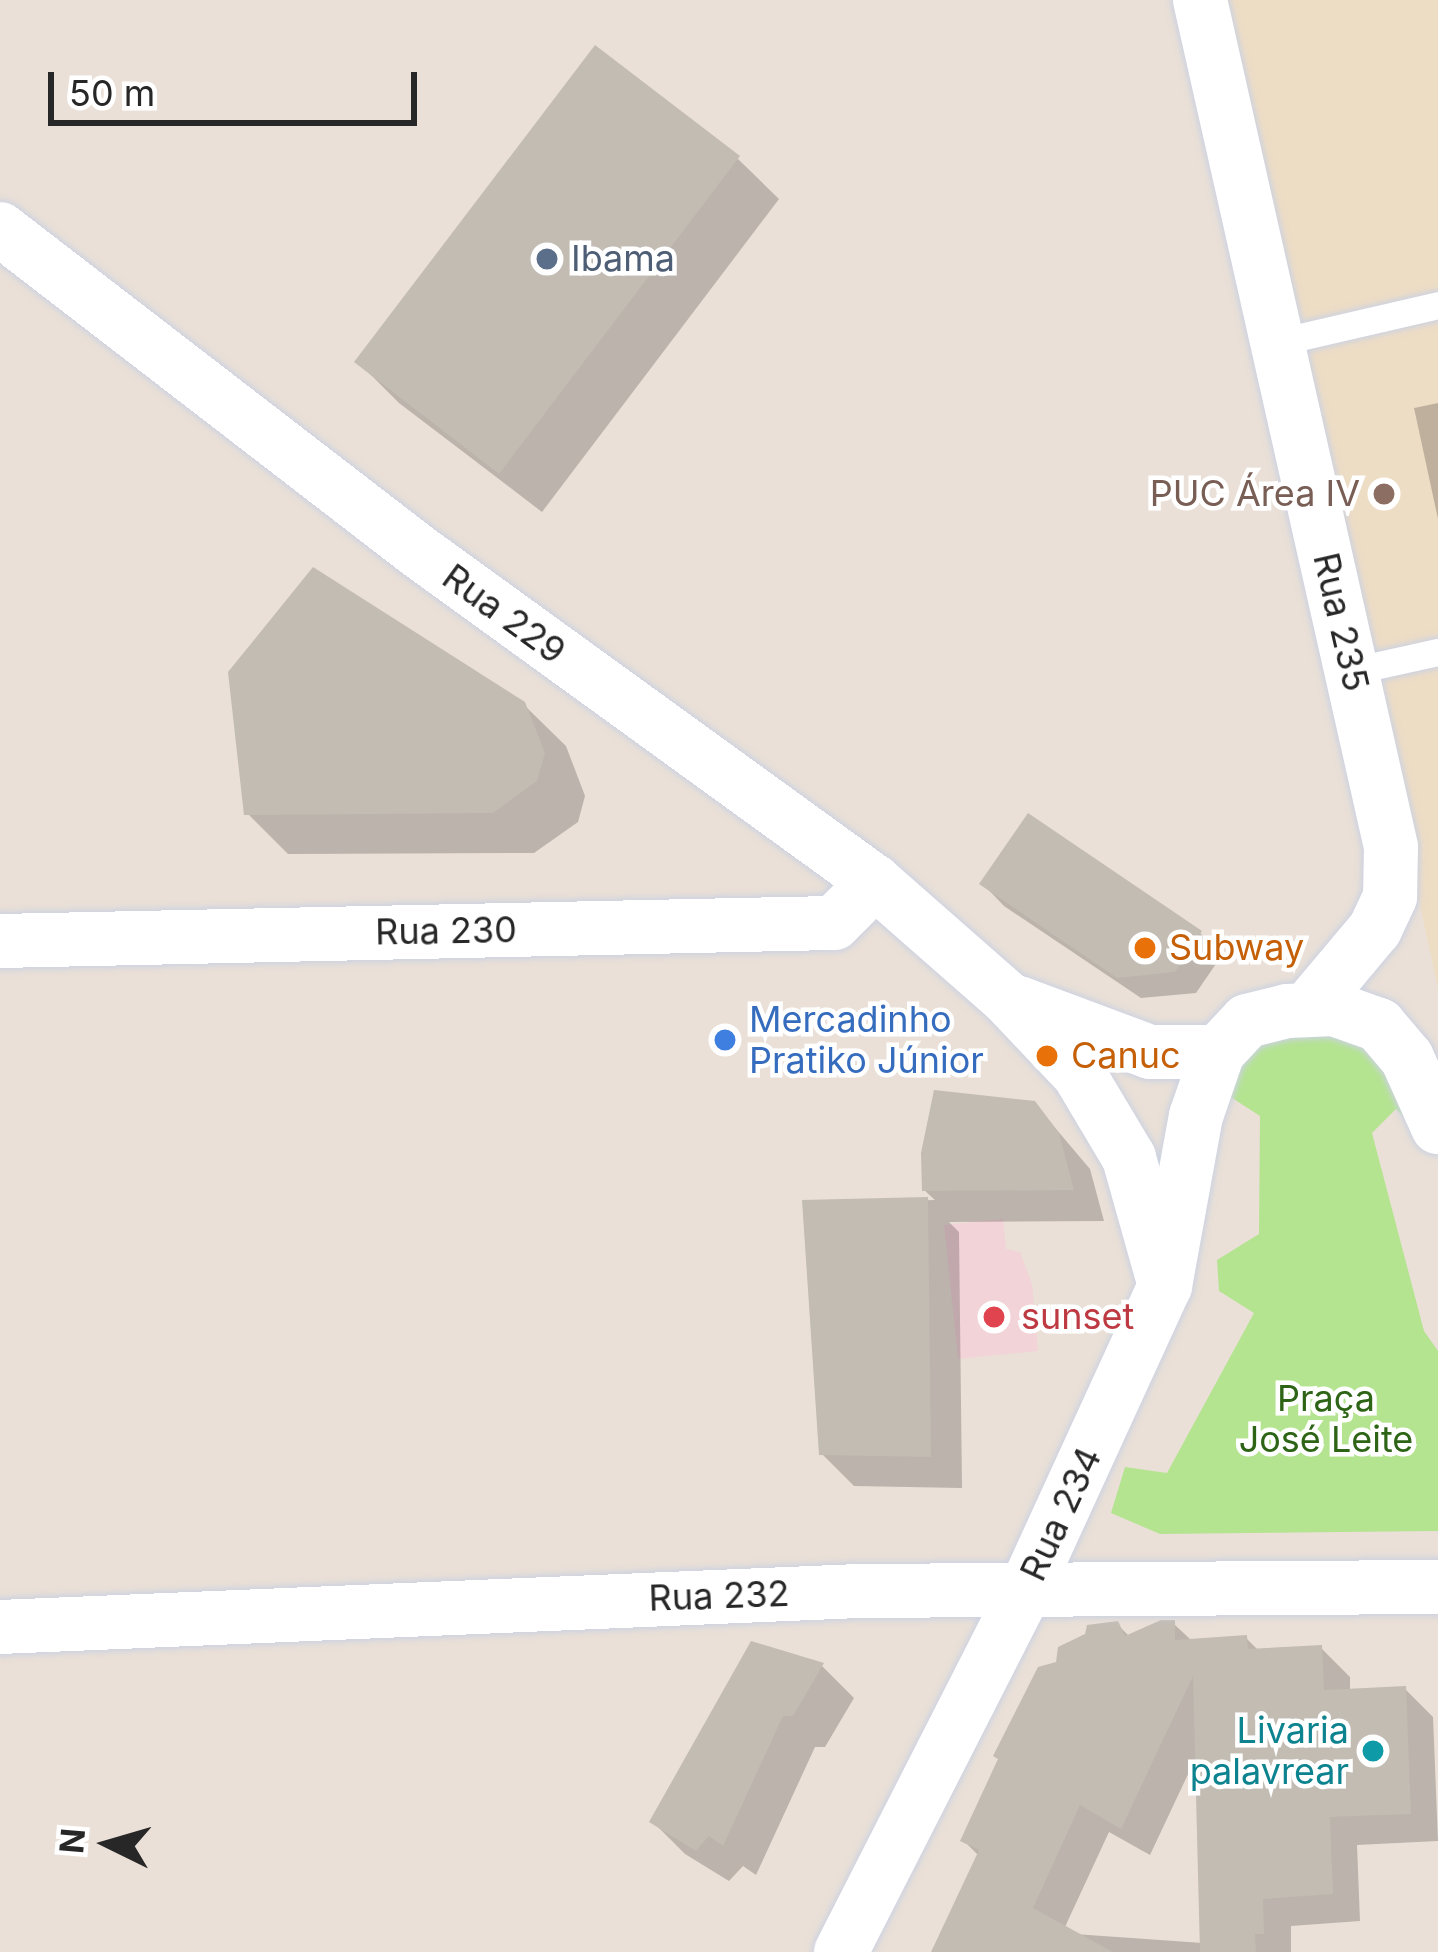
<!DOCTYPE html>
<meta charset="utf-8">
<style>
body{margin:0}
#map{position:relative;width:1438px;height:1952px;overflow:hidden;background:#eae0d7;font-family:Inter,sans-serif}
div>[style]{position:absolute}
.education>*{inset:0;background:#eeddc5}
.medical>*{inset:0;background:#f2d3d7}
.green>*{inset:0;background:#b4e490}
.shadow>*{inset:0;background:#0003}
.building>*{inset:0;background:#c2bcb3}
.roads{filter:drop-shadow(0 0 3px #ccd2e1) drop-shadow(0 0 3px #ccd2e1)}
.lane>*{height:27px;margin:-13.5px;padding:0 13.5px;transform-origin:13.5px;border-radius:13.5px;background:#fff}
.street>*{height:54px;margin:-27px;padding:0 27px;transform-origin:27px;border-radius:27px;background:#fff}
.dots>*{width:33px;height:33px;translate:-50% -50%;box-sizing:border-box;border:6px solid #fff;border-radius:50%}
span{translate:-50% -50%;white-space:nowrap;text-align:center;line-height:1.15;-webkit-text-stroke:9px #fff;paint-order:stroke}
.service-label{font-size:36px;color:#4e5e75}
.left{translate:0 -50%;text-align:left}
.education-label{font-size:36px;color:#785e54}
.right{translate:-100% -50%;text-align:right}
.street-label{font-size:36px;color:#272727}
.food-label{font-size:36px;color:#c56008}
.shop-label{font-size:36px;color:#366cbe}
.health-label{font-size:36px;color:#be3a42}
.park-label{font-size:36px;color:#2d6416}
.culture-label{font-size:36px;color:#0d838f}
.north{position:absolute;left:48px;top:1784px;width:120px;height:120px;-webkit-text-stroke:9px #fff;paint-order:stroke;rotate:275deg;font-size:33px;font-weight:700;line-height:48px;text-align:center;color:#272727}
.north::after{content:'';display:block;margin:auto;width:42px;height:54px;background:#272727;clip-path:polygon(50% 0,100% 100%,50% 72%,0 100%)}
.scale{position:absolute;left:48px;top:72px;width:369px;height:54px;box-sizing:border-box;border:6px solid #272727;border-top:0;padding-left:15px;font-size:36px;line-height:42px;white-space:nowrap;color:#272727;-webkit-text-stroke:9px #fff;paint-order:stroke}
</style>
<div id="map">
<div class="education">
<i style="clip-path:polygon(1222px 0,1438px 0,1438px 988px)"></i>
</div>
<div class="medical">
<i style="clip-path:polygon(1003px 1219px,1006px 1249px,1020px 1252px,1032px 1284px,1038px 1351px,958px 1359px,944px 1225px)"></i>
</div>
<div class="green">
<i style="clip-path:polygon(1317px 1027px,1385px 1057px,1418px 1131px,1396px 1109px,1372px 1133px,1424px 1331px,1438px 1351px,1438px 1531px,1160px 1534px,1111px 1513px,1125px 1467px,1167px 1473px,1254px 1313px,1219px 1291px,1217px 1260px,1259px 1234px,1260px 1116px,1223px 1092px,1238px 1049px)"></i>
</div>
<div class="shadow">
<i style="clip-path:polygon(738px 159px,779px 199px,542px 512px,399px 403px,358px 362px)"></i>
<i style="clip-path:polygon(1438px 403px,1438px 519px,1414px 408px)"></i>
<i style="clip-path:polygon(523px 704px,566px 746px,585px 796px,578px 822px,534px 853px,288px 854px,247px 813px)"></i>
<i style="clip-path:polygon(983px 884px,1200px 933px,1222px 955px,1196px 993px,1141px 998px,1004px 906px)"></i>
<i style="clip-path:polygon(1034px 1103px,1090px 1169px,1104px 1221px,949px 1222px,959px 1232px,962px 1488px,854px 1486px,822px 1454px,805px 1203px,935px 1200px,924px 1190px)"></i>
<i style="clip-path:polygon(evenodd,1117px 1624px,1130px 1637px,1174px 1624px,1192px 1641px,1246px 1638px,1260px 1652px,1321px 1648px,1350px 1677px,1350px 1691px,1405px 1689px,1433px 1717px,1438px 1841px,1357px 1845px,1360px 1921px,1291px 1926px,1291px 1952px,934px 1952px,979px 1856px,963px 1840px,1059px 1664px,1117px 1624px,1198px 1753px,1203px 1943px,1074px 1934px,1064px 1929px,1109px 1832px,1150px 1855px,1198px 1753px)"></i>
<i style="clip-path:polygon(822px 1666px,854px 1698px,825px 1747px,815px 1747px,756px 1875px,743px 1866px,729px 1881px,685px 1854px,653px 1822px)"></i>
</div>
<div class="building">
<i style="clip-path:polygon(595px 45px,740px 156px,499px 474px,354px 362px)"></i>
<i style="clip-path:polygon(313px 567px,525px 702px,545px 753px,537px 781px,493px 813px,244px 815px,228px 672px)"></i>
<i style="clip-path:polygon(1028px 813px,1202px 931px,1175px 972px,1117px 978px,979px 884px)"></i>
<i style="clip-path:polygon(934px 1090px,1035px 1101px,1059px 1133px,1074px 1190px,922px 1191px,921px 1153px)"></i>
<i style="clip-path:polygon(928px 1197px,931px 1457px,819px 1455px,802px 1200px)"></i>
<i style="clip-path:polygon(1161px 1620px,1175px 1620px,1175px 1640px,1247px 1635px,1248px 1649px,1322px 1645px,1324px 1690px,1406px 1686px,1411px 1814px,1330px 1817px,1333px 1894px,1263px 1899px,1264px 1934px,1255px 1934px,1256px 1952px,1200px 1952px,1193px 1676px,1121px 1829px,1080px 1805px,1033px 1908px,1113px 1952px,931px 1952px,979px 1850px,960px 1841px,998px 1759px,993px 1756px,1038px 1667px,1056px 1662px,1058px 1647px,1085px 1634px,1087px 1625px,1118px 1621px,1125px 1636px)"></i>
<i style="clip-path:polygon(751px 1641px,824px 1663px,793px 1716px,783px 1716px,723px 1846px,709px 1836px,696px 1851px,649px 1822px)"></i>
</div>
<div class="roads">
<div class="lane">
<i style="left:1278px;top:342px;width:164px;rotate:-13deg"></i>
<i style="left:1352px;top:671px;width:88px;rotate:-12.5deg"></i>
</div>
<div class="street">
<i style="left:1200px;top:0;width:868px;rotate:77.29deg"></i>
<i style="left:1391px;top:847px;width:50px;rotate:91.1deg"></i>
<i style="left:1390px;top:897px;width:35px;rotate:115deg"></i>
<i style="left:1375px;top:929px;width:106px;rotate:130deg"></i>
<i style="left:0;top:229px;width:528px;rotate:37.61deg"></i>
<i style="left:418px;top:551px;width:564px;rotate:35.92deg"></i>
<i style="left:875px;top:882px;width:176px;rotate:41.3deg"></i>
<i style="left:1007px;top:998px;width:105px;rotate:46.5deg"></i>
<i style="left:1079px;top:1074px;width:98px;rotate:59.2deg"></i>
<i style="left:1129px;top:1158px;width:133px;rotate:74.3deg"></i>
<i style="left:0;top:941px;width:834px;rotate:-1.24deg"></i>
<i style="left:834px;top:923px;width:58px;rotate:-45deg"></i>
<i style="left:1019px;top:1003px;width:140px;rotate:20.5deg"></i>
<i style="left:1150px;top:1052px;width:68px"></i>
<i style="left:0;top:1627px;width:860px;rotate:-2.4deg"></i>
<i style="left:859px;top:1591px;width:579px;rotate:-0.4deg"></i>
<i style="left:841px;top:1952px;width:407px;rotate:-63deg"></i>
<i style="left:1026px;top:1589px;width:333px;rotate:-65.4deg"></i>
<i style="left:1165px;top:1286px;width:173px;rotate:-79.7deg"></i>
<i style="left:1196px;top:1116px;width:68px;rotate:-71deg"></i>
<i style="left:1218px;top:1052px;width:42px;rotate:-46.9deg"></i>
<i style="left:1247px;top:1021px;width:41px;rotate:-14deg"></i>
<i style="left:1287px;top:1011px;width:47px;rotate:-2.4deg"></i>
<i style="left:1334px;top:1009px;width:48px;rotate:19.6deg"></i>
<i style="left:1379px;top:1025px;width:43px;rotate:49.7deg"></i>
<i style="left:1407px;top:1058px;width:76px;rotate:65.8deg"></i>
</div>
</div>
<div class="dots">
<i style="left:547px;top:259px;background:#5c6f8a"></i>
<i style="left:1384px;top:494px;background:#8d6e63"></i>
<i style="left:1145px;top:948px;background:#e8710a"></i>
<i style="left:725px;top:1040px;background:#3f7fe0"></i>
<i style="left:1047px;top:1056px;background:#e8710a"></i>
<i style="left:994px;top:1317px;background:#e0444e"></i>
<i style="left:1373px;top:1751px;background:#0f9aa8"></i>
</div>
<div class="service-label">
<span class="left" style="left:571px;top:259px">Ibama</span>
</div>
<div class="education-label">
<span class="right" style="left:1360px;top:494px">PUC Área IV</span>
</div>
<div class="street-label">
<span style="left:504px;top:614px;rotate:36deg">Rua 229</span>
<span style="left:1341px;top:622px;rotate:77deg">Rua 235</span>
<span style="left:446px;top:931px;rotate:-1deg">Rua 230</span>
<span style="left:1061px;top:1514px;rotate:-65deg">Rua 234</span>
<span style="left:719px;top:1596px;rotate:-2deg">Rua 232</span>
</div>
<div class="food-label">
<span class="left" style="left:1169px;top:948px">Subway</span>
<span class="left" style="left:1071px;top:1056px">Canuc</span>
</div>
<div class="shop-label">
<span class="left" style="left:749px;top:1040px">Mercadinho<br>Pratiko Júnior</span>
</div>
<div class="health-label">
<span class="left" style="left:1021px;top:1317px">sunset</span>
</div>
<div class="park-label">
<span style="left:1326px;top:1419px">Praça<br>José Leite</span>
</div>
<div class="culture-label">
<span class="right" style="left:1349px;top:1751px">Livaria<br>palavrear</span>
</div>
<div class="north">N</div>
<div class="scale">50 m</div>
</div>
